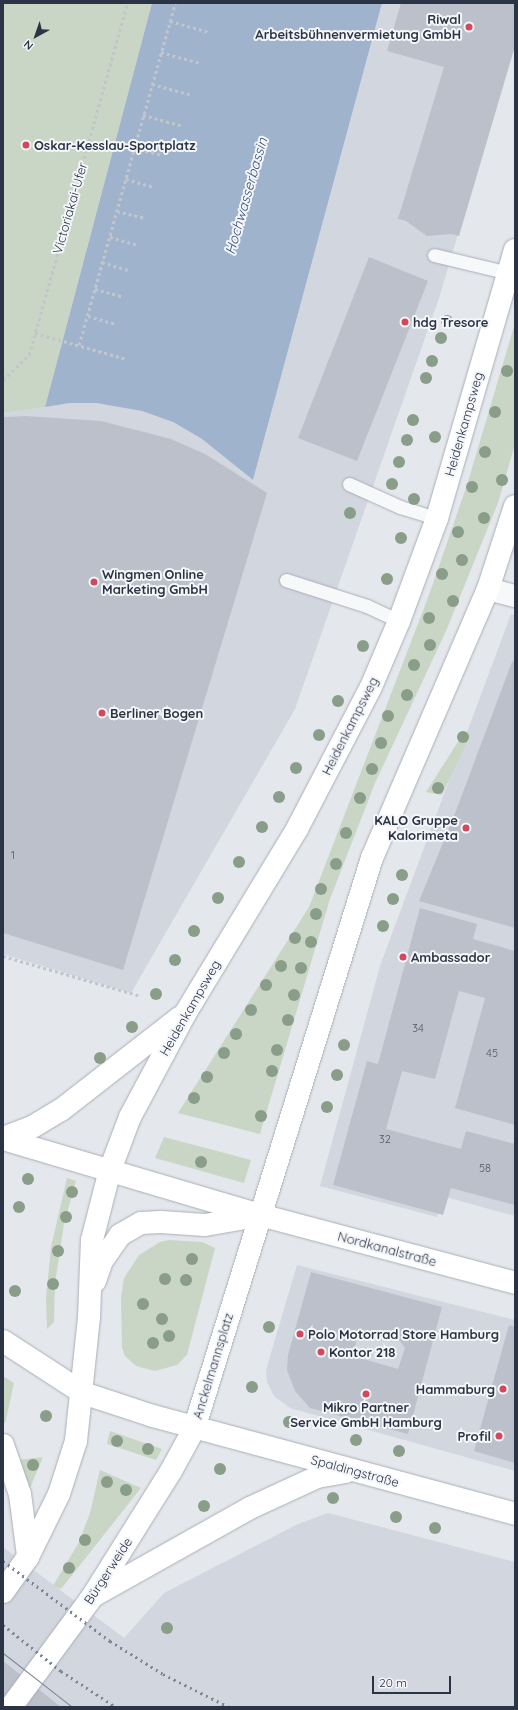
<!DOCTYPE html>
<meta charset="utf-8">
<style>
body{margin:0}
#map{position:relative;width:518px;height:1710px;overflow:hidden;background:#e4e7ec;font-family:Quicksand,sans-serif}
div>[style]{position:absolute}
.built>*{inset:0;background:#d2d6de}
.green>*{inset:0;background:#c9d6c5}
.water>*{inset:0;background:#9fb4cc}
.building>*{inset:0;background:#bbc0ca}
.path>*{height:2.5px;margin-top:-1.25px;transform-origin:0;background:repeating-linear-gradient(90deg,#c2c5cb 0 3px,transparent 0 6px)}
.roads{filter:drop-shadow(0 0 1px #a9aeb7) drop-shadow(0 0 1px #a9aeb7)}
.service>*{height:13px;margin:-6.5px;padding:0 6.5px;transform-origin:6.5px;border-radius:6.5px;background:#f7f8fa}
.minor>*{height:22px;margin:-11px;padding:0 11px;transform-origin:11px;border-radius:11px;background:#f7f8fa}
.primary>*{height:22px;margin:-11px;padding:0 11px;transform-origin:11px;border-radius:11px;background:#fff}
.tram>*{height:1px;margin:-0.5px;padding:0 0.5px;transform-origin:0.5px;border-radius:0.5px;background:#7d8696}
.rail>*{height:3px;margin-top:-1.5px;transform-origin:0;background:repeating-linear-gradient(90deg,#7d8696 0 2px,transparent 0 6px)}
.trees>*{width:12px;height:12px;margin:-6px;border-radius:50%;background:#899d89}
.dots>*{width:11px;height:11px;translate:-50% -50%;box-sizing:border-box;border:2px solid #f4f6f9;border-radius:50%}
span{translate:-50% -50%;white-space:nowrap;text-align:center;line-height:1.15;-webkit-text-stroke:4px #f4f6f9;paint-order:stroke}
.number-label{font-size:11px;color:#4f5766}
.number-label span{-webkit-text-stroke-width:0}
.poi-label{font-size:13px;color:#2b3445;font-weight:700}
.right{translate:-100% -50%;text-align:right}
.left{translate:0 -50%;text-align:left}
.street-label{font-size:13px;color:#2b3445}
.water-label{font-size:14px;color:#34527a;font-style:italic}
.frame{position:absolute;inset:0;border:4px solid #2b3445;pointer-events:none}
.north{position:absolute;left:16px;top:16px;width:40px;height:40px;-webkit-text-stroke:3px #f4f6f9;paint-order:stroke;rotate:220deg;font-size:11px;font-weight:700;line-height:16px;text-align:center;color:#2b3445}
.north::after{content:'';display:block;margin:auto;width:14px;height:18px;background:#2b3445;clip-path:polygon(50% 0,100% 100%,50% 72%,0 100%)}
.scale{position:absolute;left:372px;top:1676px;width:79px;height:18px;box-sizing:border-box;border:2px solid #2b3445;border-top:0;padding-left:5px;font-size:12px;line-height:14px;white-space:nowrap;color:#2b3445;-webkit-text-stroke:3px #f4f6f9;paint-order:stroke}
</style>
<div id="map">
<div class="built">
<i style="clip-path:polygon(382px 3px,515px 3px,515px 41px,440px 295px,295px 709px,131px 993px,3px 954px,3px 413px,70px 403px,96px 403px,142px 411px,173px 422px,202px 439px,253px 480px)"></i>
<i style="clip-path:polygon(511px 614px,515px 615px,515px 1216px,442px 1196px,437px 1217px,320px 1186px,380px 966px)"></i>
<i style="clip-path:polygon(297px 1265px,515px 1320px,515px 1471px,290px 1408px,274px 1396px,267px 1382px,266px 1370px)"></i>
<i style="clip-path:polygon(328px 1513px,515px 1562px,515px 1707px,3px 1707px,3px 1547px,124px 1638px,164px 1593px,298px 1524px)"></i>
</div>
<div class="green">
<i style="clip-path:polygon(3px 3px,152px 3px,45px 407px,3px 413px)"></i>
<i style="clip-path:polygon(515px 323px,515px 444px,498px 503px,446px 631px,375px 783px,330px 899px,260px 1134px,178px 1113px,309px 907px,429px 595px,467px 485px)"></i>
<i style="clip-path:polygon(463px 734px,470px 736px,442px 795px,426px 792px)"></i>
<i style="clip-path:polygon(164px 1137px,251px 1160px,244px 1183px,155px 1158px)"></i>
<i style="clip-path:polygon(67px 1178px,76px 1181px,64px 1224px,55px 1283px,54px 1322px,47px 1329px,46px 1298px,51px 1247px)"></i>
<i style="clip-path:polygon(169px 1240px,202px 1242px,215px 1248px,187px 1355px,177px 1365px,155px 1371px,136px 1366px,125px 1356px,122px 1348px,121px 1297px,124px 1278px,139px 1255px,160px 1242px)"></i>
<i style="clip-path:polygon(3px 1376px,14px 1383px,5px 1424px,3px 1420px)"></i>
<i style="clip-path:polygon(110px 1431px,162px 1449px,156px 1460px,107px 1444px)"></i>
<i style="clip-path:polygon(43px 1457px,30px 1488px,18px 1460px)"></i>
<i style="clip-path:polygon(100px 1470px,141px 1488px,61px 1589px,53px 1586px,79px 1542px,90px 1513px)"></i>
</div>
<div class="water">
<i style="clip-path:polygon(152px 3px,382px 3px,253px 480px,202px 439px,173px 422px,142px 411px,96px 403px,70px 403px,45px 407px)"></i>
</div>
<div class="building">
<i style="clip-path:polygon(401px 3px,515px 3px,515px 46px,459px 236px,451px 234px,427px 236px,406px 221px,398px 219px,444px 67px,387px 51px)"></i>
<i style="clip-path:polygon(369px 257px,428px 281px,357px 461px,298px 438px)"></i>
<i style="clip-path:polygon(26px 416px,101px 421px,171px 439px,205px 454px,267px 493px,123px 970px,3px 933px,3px 417px)"></i>
<i style="clip-path:polygon(515px 660px,515px 928px,419px 901px,454px 816px,512px 662px)"></i>
<i style="clip-path:polygon(420px 908px,477px 924px,473px 939px,515px 951px,515px 1125px,455px 1108px,485px 998px,459px 991px,435px 1079px,402px 1071px,386px 1129px,461px 1149px,466px 1131px,515px 1144px,515px 1205px,451px 1188px,443px 1215px,333px 1185px,367px 1061px,378px 1064px)"></i>
<i style="clip-path:polygon(evenodd,311px 1272px,442px 1307px,408px 1434px,310px 1408px,295px 1391px,287px 1370px,288px 1355px,311px 1272px,359px 1330px,399px 1340px,405px 1348px,398px 1369px,353px 1356px,359px 1330px)"></i>
<i style="clip-path:polygon(509px 1325px,515px 1327px,515px 1463px,474px 1451px)"></i>
<i style="clip-path:polygon(3px 1661px,61px 1707px,3px 1707px)"></i>
</div>
<div class="path">
<i style="left:170px;top:21px;width:41px;rotate:15.8deg"></i>
<i style="left:161px;top:52px;width:41px;rotate:15.8deg"></i>
<i style="left:152px;top:84px;width:41px;rotate:15.4deg"></i>
<i style="left:143px;top:115px;width:41px;rotate:15.4deg"></i>
<i style="left:134px;top:148px;width:29px;rotate:14deg"></i>
<i style="left:126px;top:179px;width:29px;rotate:16deg"></i>
<i style="left:117px;top:211px;width:29px;rotate:14deg"></i>
<i style="left:110px;top:237px;width:29px;rotate:16deg"></i>
<i style="left:102px;top:262px;width:30px;rotate:17deg"></i>
<i style="left:95px;top:289px;width:30px;rotate:15deg"></i>
<i style="left:88px;top:316px;width:29px;rotate:16deg"></i>
<i style="left:35px;top:333px;width:95px;rotate:15.9deg"></i>
<i style="left:79px;top:345px;width:355px;rotate:-74.3deg"></i>
<i style="left:3px;top:380px;width:36px;rotate:-44deg"></i>
<i style="left:29px;top:355px;width:365px;rotate:-74.4deg"></i>
<i style="left:3px;top:956px;width:144px;rotate:16.2deg"></i>
</div>
<div class="roads">
<div class="service">
<i style="left:434px;top:255px;width:77px;rotate:13.5deg"></i>
<i style="left:349px;top:484px;width:56px;rotate:24.3deg"></i>
<i style="left:400px;top:507px;width:39px;rotate:17deg"></i>
<i style="left:286px;top:580px;width:85px;rotate:17.8deg"></i>
<i style="left:367px;top:606px;width:35px;rotate:25deg"></i>
</div>
<div class="minor">
<i style="left:488px;top:589px;width:28px;rotate:15deg"></i>
</div>
<div class="primary">
<i style="left:3px;top:1138px;width:33px;rotate:-21deg"></i>
<i style="left:34px;top:1126px;width:31px;rotate:-31deg"></i>
<i style="left:61px;top:1110px;width:150px;rotate:-37.9deg"></i>
<i style="left:3px;top:1139px;width:268px;rotate:16.5deg"></i>
<i style="left:260px;top:1215px;width:264px;rotate:14.9deg"></i>
<i style="left:95px;top:1281px;width:21px;rotate:-71deg"></i>
<i style="left:102px;top:1261px;width:32px;rotate:-55deg"></i>
<i style="left:120px;top:1235px;width:24px;rotate:-30deg"></i>
<i style="left:141px;top:1223px;width:20px;rotate:-3deg"></i>
<i style="left:161px;top:1222px;width:44px;rotate:3.9deg"></i>
<i style="left:205px;top:1225px;width:53px;rotate:-9.8deg"></i>
<i style="left:3px;top:1341px;width:95px;rotate:33deg"></i>
<i style="left:83px;top:1393px;width:74px;rotate:18.2deg"></i>
<i style="left:153px;top:1416px;width:375px;rotate:15.1deg"></i>
<i style="left:3px;top:1445px;width:52px;rotate:70.9deg"></i>
<i style="left:20px;top:1494px;width:63px;rotate:82.6deg"></i>
<i style="left:3px;top:1592px;width:43px;rotate:-54.5deg"></i>
<i style="left:28px;top:1557px;width:70px;rotate:-63.8deg"></i>
<i style="left:59px;top:1494px;width:56px;rotate:-72.2deg"></i>
<i style="left:76px;top:1441px;width:125px;rotate:-84deg"></i>
<i style="left:89px;top:1317px;width:77px;rotate:-87.8deg"></i>
<i style="left:92px;top:1240px;width:72px;rotate:-75.6deg"></i>
<i style="left:110px;top:1170px;width:57px;rotate:-69.3deg"></i>
<i style="left:130px;top:1117px;width:117px;rotate:-61.9deg"></i>
<i style="left:185px;top:1014px;width:216px;rotate:-58.8deg"></i>
<i style="left:297px;top:829px;width:160px;rotate:-62.5deg"></i>
<i style="left:371px;top:687px;width:72px;rotate:-67deg"></i>
<i style="left:399px;top:621px;width:110px;rotate:-69.7deg"></i>
<i style="left:437px;top:518px;width:279px;rotate:-73.8deg"></i>
<i style="left:95px;top:1595px;width:178px;rotate:-29.3deg"></i>
<i style="left:250px;top:1508px;width:74px;rotate:-24.8deg"></i>
<i style="left:317px;top:1477px;width:29px;rotate:-10deg"></i>
<i style="left:11px;top:1707px;width:137px;rotate:-53.6deg"></i>
<i style="left:92px;top:1597px;width:149px;rotate:-57.9deg"></i>
<i style="left:171px;top:1471px;width:48px;rotate:-61.3deg"></i>
<i style="left:194px;top:1429px;width:598px;rotate:-72.69deg"></i>
<i style="left:372px;top:858px;width:293px;rotate:-66.7deg"></i>
<i style="left:488px;top:589px;width:87px;rotate:-72deg"></i>
</div>
</div>
<div class="tram">
<i style="left:3px;top:1653px;width:88px;rotate:38deg"></i>
</div>
<div class="rail">
<i style="left:3px;top:1561px;width:134px;rotate:36.8deg"></i>
<i style="left:110px;top:1641px;width:62px;rotate:31.9deg"></i>
<i style="left:163px;top:1674px;width:74px;rotate:26.6deg"></i>
<i style="left:3px;top:1625px;width:74px;rotate:38.4deg"></i>
<i style="left:61px;top:1671px;width:66px;rotate:33.2deg"></i>
</div>
<div class="trees">
<i style="left:447px;top:321px"></i>
<i style="left:441px;top:338px"></i>
<i style="left:432px;top:361px"></i>
<i style="left:507px;top:371px"></i>
<i style="left:426px;top:378px"></i>
<i style="left:495px;top:412px"></i>
<i style="left:413px;top:420px"></i>
<i style="left:435px;top:437px"></i>
<i style="left:407px;top:440px"></i>
<i style="left:485px;top:452px"></i>
<i style="left:399px;top:462px"></i>
<i style="left:502px;top:480px"></i>
<i style="left:392px;top:484px"></i>
<i style="left:472px;top:487px"></i>
<i style="left:414px;top:499px"></i>
<i style="left:350px;top:513px"></i>
<i style="left:484px;top:518px"></i>
<i style="left:458px;top:532px"></i>
<i style="left:401px;top:538px"></i>
<i style="left:462px;top:560px"></i>
<i style="left:442px;top:574px"></i>
<i style="left:387px;top:579px"></i>
<i style="left:453px;top:601px"></i>
<i style="left:429px;top:618px"></i>
<i style="left:430px;top:645px"></i>
<i style="left:363px;top:646px"></i>
<i style="left:414px;top:665px"></i>
<i style="left:407px;top:695px"></i>
<i style="left:338px;top:701px"></i>
<i style="left:388px;top:716px"></i>
<i style="left:319px;top:735px"></i>
<i style="left:463px;top:737px"></i>
<i style="left:381px;top:743px"></i>
<i style="left:296px;top:768px"></i>
<i style="left:372px;top:769px"></i>
<i style="left:438px;top:788px"></i>
<i style="left:279px;top:797px"></i>
<i style="left:360px;top:798px"></i>
<i style="left:262px;top:827px"></i>
<i style="left:346px;top:833px"></i>
<i style="left:239px;top:862px"></i>
<i style="left:336px;top:864px"></i>
<i style="left:402px;top:875px"></i>
<i style="left:321px;top:889px"></i>
<i style="left:218px;top:898px"></i>
<i style="left:393px;top:899px"></i>
<i style="left:316px;top:914px"></i>
<i style="left:383px;top:926px"></i>
<i style="left:194px;top:931px"></i>
<i style="left:295px;top:938px"></i>
<i style="left:311px;top:942px"></i>
<i style="left:175px;top:960px"></i>
<i style="left:281px;top:966px"></i>
<i style="left:301px;top:968px"></i>
<i style="left:266px;top:985px"></i>
<i style="left:156px;top:994px"></i>
<i style="left:294px;top:995px"></i>
<i style="left:251px;top:1010px"></i>
<i style="left:288px;top:1020px"></i>
<i style="left:132px;top:1027px"></i>
<i style="left:236px;top:1034px"></i>
<i style="left:344px;top:1045px"></i>
<i style="left:277px;top:1050px"></i>
<i style="left:224px;top:1053px"></i>
<i style="left:100px;top:1058px"></i>
<i style="left:272px;top:1071px"></i>
<i style="left:337px;top:1075px"></i>
<i style="left:207px;top:1077px"></i>
<i style="left:194px;top:1098px"></i>
<i style="left:327px;top:1107px"></i>
<i style="left:261px;top:1116px"></i>
<i style="left:201px;top:1162px"></i>
<i style="left:28px;top:1179px"></i>
<i style="left:72px;top:1192px"></i>
<i style="left:19px;top:1207px"></i>
<i style="left:66px;top:1217px"></i>
<i style="left:58px;top:1251px"></i>
<i style="left:192px;top:1259px"></i>
<i style="left:165px;top:1279px"></i>
<i style="left:186px;top:1280px"></i>
<i style="left:53px;top:1284px"></i>
<i style="left:15px;top:1291px"></i>
<i style="left:143px;top:1304px"></i>
<i style="left:162px;top:1319px"></i>
<i style="left:269px;top:1327px"></i>
<i style="left:169px;top:1336px"></i>
<i style="left:153px;top:1343px"></i>
<i style="left:252px;top:1387px"></i>
<i style="left:46px;top:1416px"></i>
<i style="left:289px;top:1422px"></i>
<i style="left:356px;top:1440px"></i>
<i style="left:117px;top:1441px"></i>
<i style="left:148px;top:1449px"></i>
<i style="left:399px;top:1451px"></i>
<i style="left:33px;top:1465px"></i>
<i style="left:220px;top:1469px"></i>
<i style="left:107px;top:1482px"></i>
<i style="left:126px;top:1490px"></i>
<i style="left:333px;top:1498px"></i>
<i style="left:204px;top:1506px"></i>
<i style="left:396px;top:1517px"></i>
<i style="left:435px;top:1528px"></i>
<i style="left:85px;top:1540px"></i>
<i style="left:69px;top:1568px"></i>
<i style="left:167px;top:1628px"></i>
</div>
<div class="dots">
<i style="left:469px;top:27px;background:#d1495b"></i>
<i style="left:26px;top:145px;background:#d1495b"></i>
<i style="left:405px;top:322px;background:#d1495b"></i>
<i style="left:94px;top:582px;background:#d1495b"></i>
<i style="left:102px;top:713px;background:#d1495b"></i>
<i style="left:466px;top:828px;background:#d1495b"></i>
<i style="left:403px;top:957px;background:#d1495b"></i>
<i style="left:300px;top:1334px;background:#d1495b"></i>
<i style="left:321px;top:1352px;background:#d1495b"></i>
<i style="left:503px;top:1389px;background:#d1495b"></i>
<i style="left:366px;top:1394px;background:#d1495b"></i>
<i style="left:499px;top:1436px;background:#d1495b"></i>
</div>
<div class="number-label">
<span style="left:13px;top:855px">1</span>
<span style="left:418px;top:1028px">34</span>
<span style="left:492px;top:1053px">45</span>
<span style="left:385px;top:1139px">32</span>
<span style="left:485px;top:1168px">58</span>
</div>
<div class="poi-label">
<span class="right" style="left:461px;top:27px">Riwal<br>Arbeitsbühnenvermietung GmbH</span>
<span class="left" style="left:34px;top:145px">Oskar-Kesslau-Sportplatz</span>
<span class="left" style="left:413px;top:322px">hdg Tresore</span>
<span class="left" style="left:102px;top:582px">Wingmen Online<br>Marketing GmbH</span>
<span class="left" style="left:110px;top:713px">Berliner Bogen</span>
<span class="right" style="left:458px;top:828px">KALO Gruppe<br>Kalorimeta</span>
<span class="left" style="left:411px;top:957px">Ambassador</span>
<span class="left" style="left:308px;top:1334px">Polo Motorrad Store Hamburg</span>
<span class="left" style="left:329px;top:1352px">Kontor 218</span>
<span class="right" style="left:495px;top:1389px">Hammaburg</span>
<span style="left:366px;top:1415px">Mikro Partner<br>Service GmbH Hamburg</span>
<span class="right" style="left:491px;top:1436px">Profil</span>
</div>
<div class="street-label">
<span style="left:70px;top:208px;rotate:-74deg">Victoriakai-Ufer</span>
<span style="left:464px;top:424px;rotate:-74deg">Heidenkampsweg</span>
<span style="left:350px;top:726px;rotate:-63deg">Heidenkampsweg</span>
<span style="left:190px;top:1008px;rotate:-60deg">Heidenkampsweg</span>
<span style="left:387px;top:1249px;rotate:15deg">Nordkanalstraße</span>
<span style="left:213px;top:1366px;rotate:-73deg">Anckelmannsplatz</span>
<span style="left:355px;top:1471px;rotate:15deg">Spaldingstraße</span>
<span style="left:108px;top:1571px;rotate:-57deg">Bürgerweide</span>
</div>
<div class="water-label">
<span style="left:246px;top:196px;rotate:-74deg">Hochwasserbassin</span>
</div>
<div class="frame"></div>
<div class="north">N</div>
<div class="scale">20 m</div>
</div>
